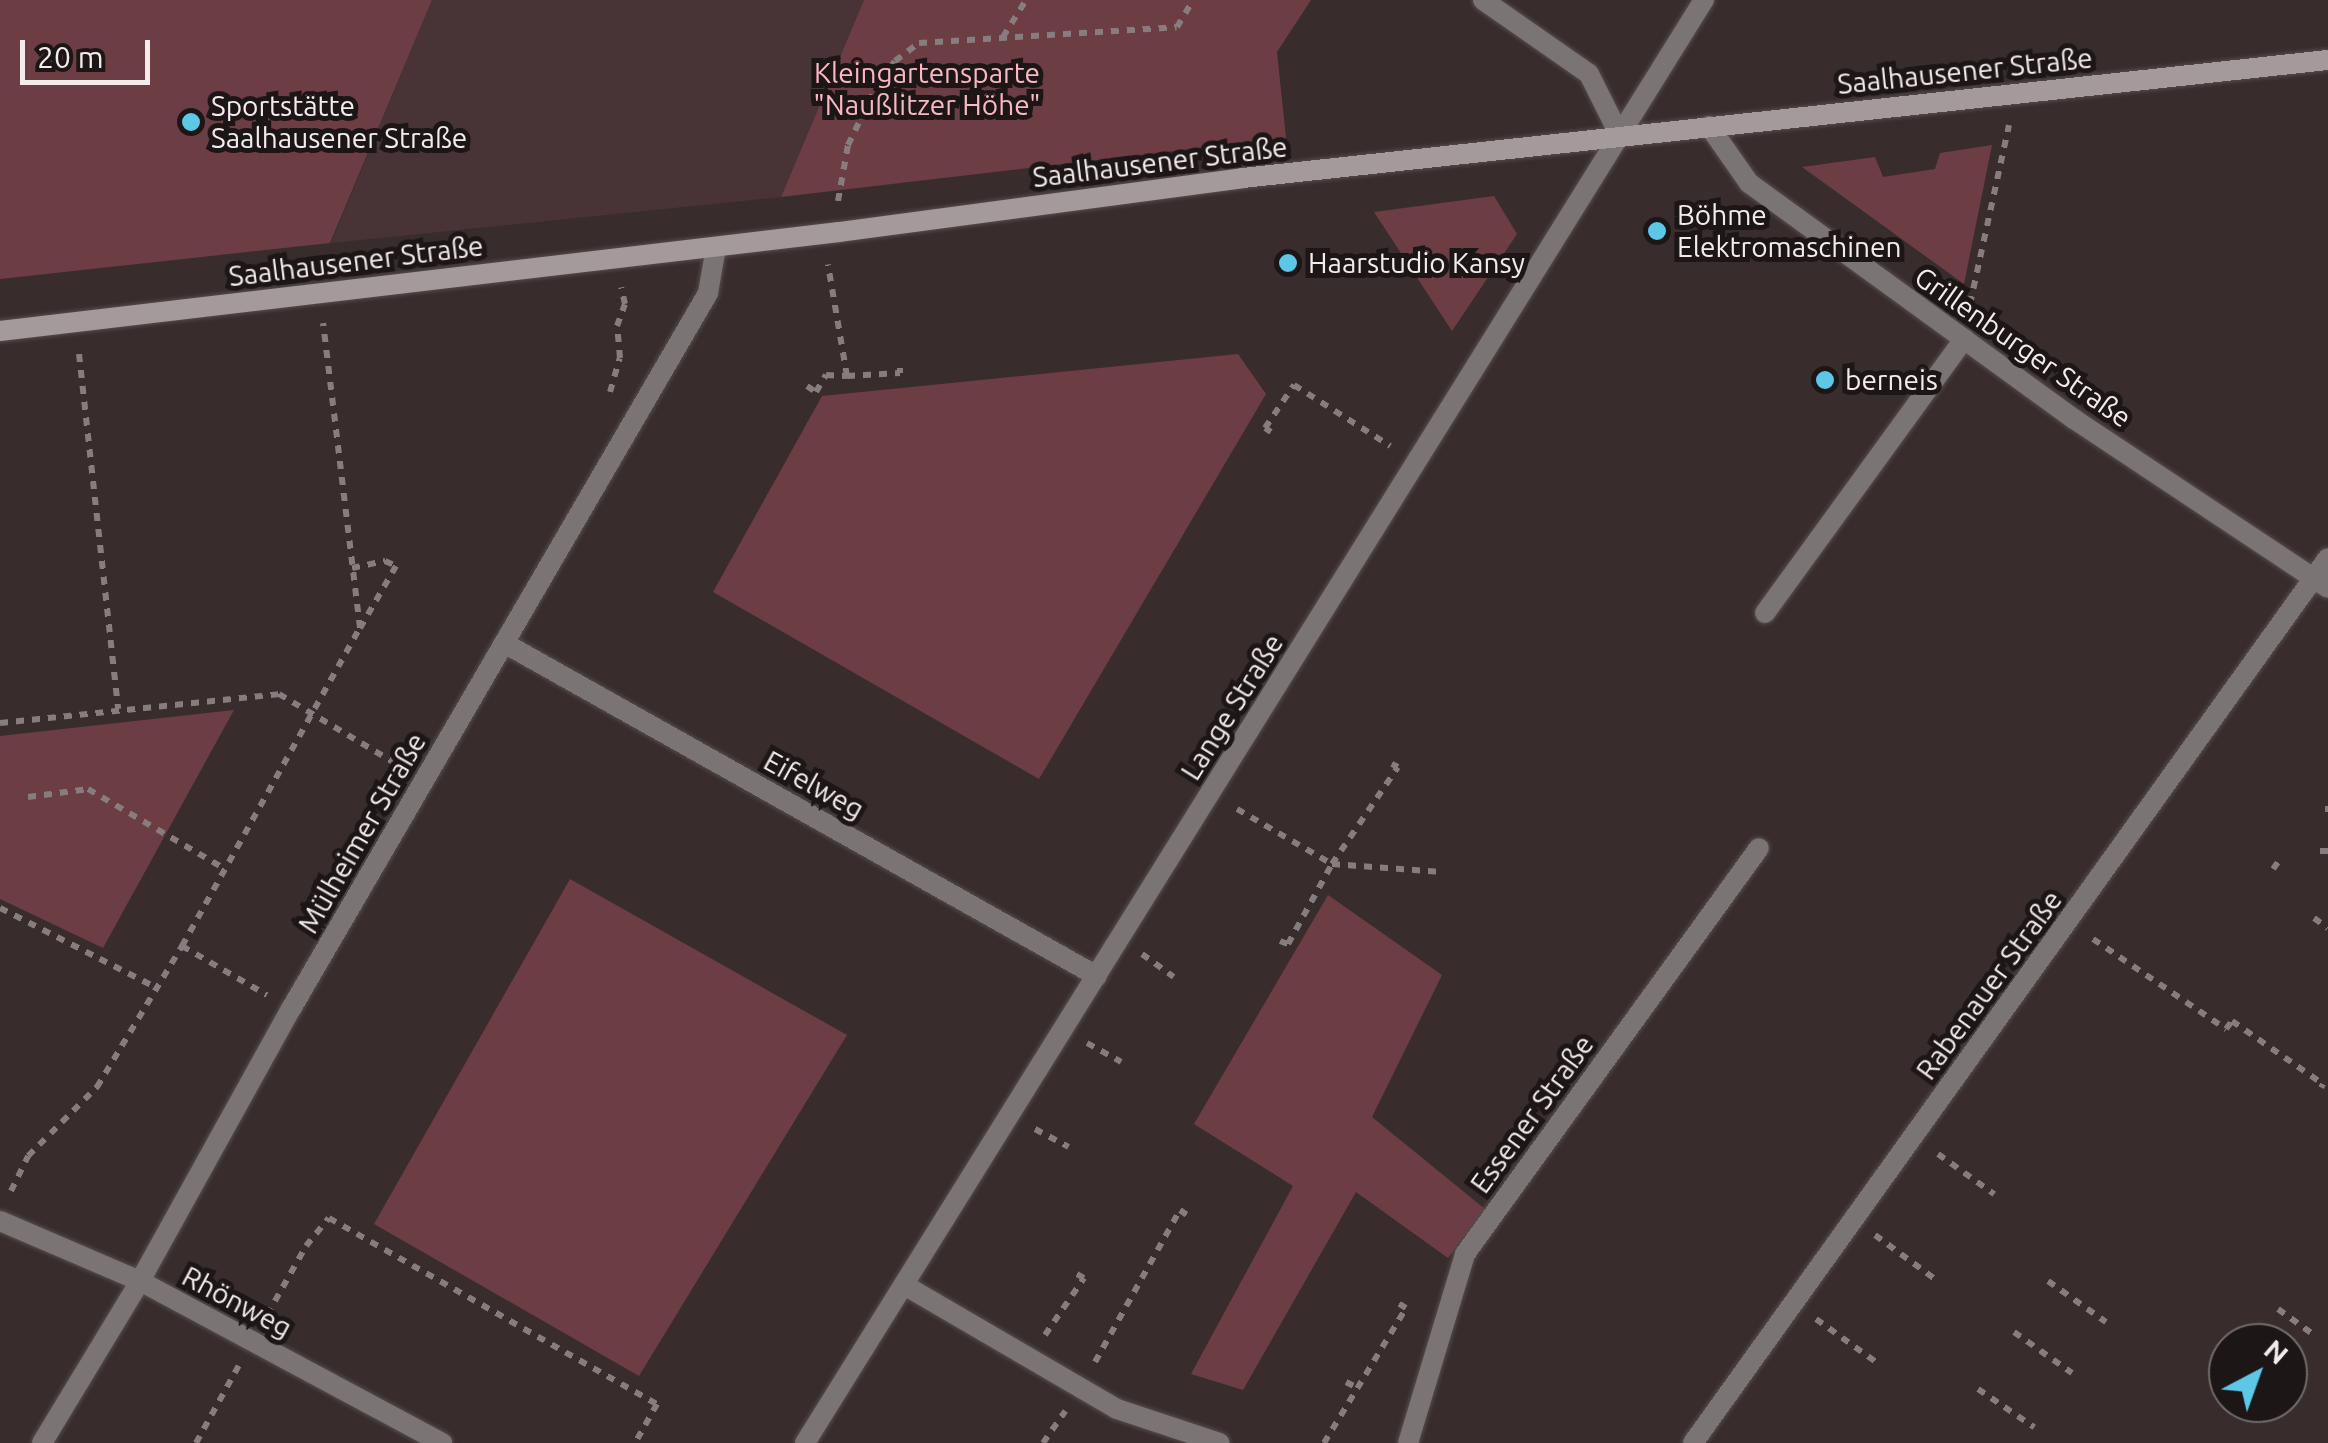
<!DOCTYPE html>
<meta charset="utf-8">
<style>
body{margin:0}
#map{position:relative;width:2328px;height:1443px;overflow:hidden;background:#392c2d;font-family:Ubuntu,sans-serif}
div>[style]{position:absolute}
.built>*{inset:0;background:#483436}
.green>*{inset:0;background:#6d3d44}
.path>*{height:6px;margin-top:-3px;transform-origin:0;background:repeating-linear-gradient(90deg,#887d7e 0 8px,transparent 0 16px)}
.roads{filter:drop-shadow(0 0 2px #574b4c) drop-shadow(0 0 2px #574b4c)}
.lane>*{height:20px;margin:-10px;padding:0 10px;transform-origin:10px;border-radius:10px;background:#7b7474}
.street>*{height:20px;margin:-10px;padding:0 10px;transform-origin:10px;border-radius:10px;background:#7b7474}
.secondary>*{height:20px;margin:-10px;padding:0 10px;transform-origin:10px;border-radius:10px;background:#a59a9b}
.dots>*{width:28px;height:28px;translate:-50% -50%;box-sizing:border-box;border:5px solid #1c1617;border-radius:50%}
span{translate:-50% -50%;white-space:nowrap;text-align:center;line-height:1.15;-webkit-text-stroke:10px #1c1617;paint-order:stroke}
.street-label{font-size:28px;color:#f4ebec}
.park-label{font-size:28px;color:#fab7bf}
.poi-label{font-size:28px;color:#f4ebec}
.left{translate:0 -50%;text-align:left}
.north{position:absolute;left:2208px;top:1323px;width:100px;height:100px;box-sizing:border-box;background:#1c1617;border:2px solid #726b6c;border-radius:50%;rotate:41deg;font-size:28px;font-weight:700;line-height:40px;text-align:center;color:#f4ebec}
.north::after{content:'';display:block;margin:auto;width:35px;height:45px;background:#5cc7e7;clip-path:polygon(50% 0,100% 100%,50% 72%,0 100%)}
.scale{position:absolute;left:20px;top:40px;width:130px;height:45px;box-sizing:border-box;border:5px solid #f4ebec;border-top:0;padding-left:12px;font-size:30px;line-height:35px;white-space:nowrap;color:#f4ebec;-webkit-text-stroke:8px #1c1617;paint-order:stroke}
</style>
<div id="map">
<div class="built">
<i style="clip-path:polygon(432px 0,864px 0,781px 197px,331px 243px)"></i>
</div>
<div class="green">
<i style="clip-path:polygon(0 0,432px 0,330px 243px,0 279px)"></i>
<i style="clip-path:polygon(864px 0,1311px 0,1277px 52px,1286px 138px,781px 197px)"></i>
<i style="clip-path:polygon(1992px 145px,1964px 284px,1802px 167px,1875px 157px,1883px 177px,1935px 169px,1940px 153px)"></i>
<i style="clip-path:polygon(1494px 196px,1517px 234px,1452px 331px,1374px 212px)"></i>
<i style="clip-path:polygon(1238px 354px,1266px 394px,1039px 779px,713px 592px,822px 396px)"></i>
<i style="clip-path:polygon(234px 710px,103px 948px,0 899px,0 736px)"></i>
<i style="clip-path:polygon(570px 879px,847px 1035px,639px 1376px,374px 1224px)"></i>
<i style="clip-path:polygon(1328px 895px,1442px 975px,1372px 1117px,1485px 1209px,1448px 1258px,1356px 1192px,1243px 1390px,1191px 1374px,1293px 1186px,1194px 1124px)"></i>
</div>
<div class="path">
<i style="left:1003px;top:37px;width:44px;rotate:-58.1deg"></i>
<i style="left:838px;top:201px;width:57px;rotate:-79.9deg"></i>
<i style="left:848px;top:145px;width:73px;rotate:-64.1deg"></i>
<i style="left:880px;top:79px;width:23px;rotate:-50deg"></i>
<i style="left:895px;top:61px;width:30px;rotate:-37deg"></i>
<i style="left:919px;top:43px;width:258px;rotate:-3.5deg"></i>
<i style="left:1177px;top:27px;width:31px;rotate:-59deg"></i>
<i style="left:1970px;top:304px;width:183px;rotate:-77.7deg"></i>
<i style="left:79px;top:354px;width:357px;rotate:83.7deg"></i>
<i style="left:847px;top:376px;width:53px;rotate:-3.2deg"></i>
<i style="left:900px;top:373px;width:5px;rotate:-90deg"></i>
<i style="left:807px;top:386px;width:11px;rotate:34deg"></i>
<i style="left:816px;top:392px;width:20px;rotate:-60deg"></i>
<i style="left:826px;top:375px;width:21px;rotate:3deg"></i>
<i style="left:847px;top:376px;width:113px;rotate:-99.7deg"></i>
<i style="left:610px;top:392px;width:35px;rotate:-74deg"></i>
<i style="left:620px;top:358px;width:32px;rotate:-95deg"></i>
<i style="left:617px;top:326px;width:23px;rotate:-70deg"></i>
<i style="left:625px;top:304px;width:17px;rotate:-103deg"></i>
<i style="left:1271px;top:432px;width:7px;rotate:-146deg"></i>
<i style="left:1265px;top:428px;width:52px;rotate:-56deg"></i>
<i style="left:1294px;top:385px;width:114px;rotate:32.4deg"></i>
<i style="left:352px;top:568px;width:34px;rotate:-12deg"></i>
<i style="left:385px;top:561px;width:12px;rotate:24deg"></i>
<i style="left:396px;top:566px;width:72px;rotate:120.1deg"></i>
<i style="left:0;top:723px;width:281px;rotate:-5.9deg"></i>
<i style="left:279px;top:694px;width:139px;rotate:30.8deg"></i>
<i style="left:28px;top:797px;width:61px;rotate:-7.6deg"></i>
<i style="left:88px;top:789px;width:156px;rotate:30.3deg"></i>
<i style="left:2328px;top:806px;width:6px;rotate:90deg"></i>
<i style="left:1237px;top:809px;width:110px;rotate:30.1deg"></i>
<i style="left:1332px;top:864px;width:117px;rotate:-55.8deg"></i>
<i style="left:1398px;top:767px;width:7px;rotate:-153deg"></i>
<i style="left:2320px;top:851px;width:8px"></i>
<i style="left:2273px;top:869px;width:9px;rotate:-54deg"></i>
<i style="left:0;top:908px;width:174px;rotate:27deg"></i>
<i style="left:2314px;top:918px;width:17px;rotate:36deg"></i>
<i style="left:2093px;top:939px;width:161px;rotate:34.1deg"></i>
<i style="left:2226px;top:1029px;width:10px;rotate:-53deg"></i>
<i style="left:2232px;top:1021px;width:111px;rotate:34.7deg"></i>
<i style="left:2323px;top:1084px;width:4px;rotate:117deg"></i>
<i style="left:1280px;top:941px;width:9px;rotate:21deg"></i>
<i style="left:1288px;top:944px;width:91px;rotate:-61.2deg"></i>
<i style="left:1332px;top:864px;width:110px;rotate:4.2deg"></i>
<i style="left:182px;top:946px;width:98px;rotate:30deg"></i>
<i style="left:1142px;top:954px;width:39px;rotate:36deg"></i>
<i style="left:1087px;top:1043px;width:39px;rotate:29deg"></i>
<i style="left:1035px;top:1129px;width:38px;rotate:28deg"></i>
<i style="left:1938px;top:1154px;width:69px;rotate:35.5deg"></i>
<i style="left:11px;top:1191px;width:39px;rotate:-64deg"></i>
<i style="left:28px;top:1156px;width:98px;rotate:-45deg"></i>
<i style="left:97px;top:1087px;width:165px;rotate:-58.9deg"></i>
<i style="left:182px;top:946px;width:364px;rotate:-60.8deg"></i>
<i style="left:360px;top:628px;width:307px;rotate:-96.9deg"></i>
<i style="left:1875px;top:1235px;width:74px;rotate:36.3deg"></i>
<i style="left:2048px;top:1281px;width:71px;rotate:35.3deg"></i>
<i style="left:2278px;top:1309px;width:44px;rotate:35.8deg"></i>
<i style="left:267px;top:1315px;width:79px;rotate:-60.5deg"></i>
<i style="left:306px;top:1246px;width:36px;rotate:-51deg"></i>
<i style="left:329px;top:1218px;width:377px;rotate:29.6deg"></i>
<i style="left:657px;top:1404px;width:45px;rotate:119.4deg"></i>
<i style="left:1816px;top:1319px;width:74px;rotate:35.6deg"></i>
<i style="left:2014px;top:1332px;width:71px;rotate:35.3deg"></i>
<i style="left:1045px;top:1335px;width:69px;rotate:-55.6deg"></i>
<i style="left:1084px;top:1278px;width:10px;rotate:-151deg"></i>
<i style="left:1095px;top:1362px;width:174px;rotate:-60.8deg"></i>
<i style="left:1180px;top:1210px;width:14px;rotate:36deg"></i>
<i style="left:1346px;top:1382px;width:11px;rotate:27deg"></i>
<i style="left:1978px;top:1389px;width:68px;rotate:34.2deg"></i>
<i style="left:196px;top:1443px;width:89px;rotate:-61.1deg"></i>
<i style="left:1043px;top:1443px;width:39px;rotate:-55deg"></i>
<i style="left:1324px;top:1443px;width:158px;rotate:-58.7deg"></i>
<i style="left:1406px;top:1308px;width:13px;rotate:-148deg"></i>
</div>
<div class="roads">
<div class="lane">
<i style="left:1765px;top:613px;width:339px;rotate:-54deg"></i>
<i style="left:1408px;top:1443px;width:197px;rotate:-73.2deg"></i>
<i style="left:1465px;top:1254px;width:501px;rotate:-54.09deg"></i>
</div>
<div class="street">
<i style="left:1483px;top:0;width:129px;rotate:34.9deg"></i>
<i style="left:1589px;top:74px;width:69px;rotate:63.4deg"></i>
<i style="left:1709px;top:126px;width:70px;rotate:54.9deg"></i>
<i style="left:1749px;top:183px;width:402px;rotate:36deg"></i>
<i style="left:2074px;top:419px;width:305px;rotate:33.6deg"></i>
<i style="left:504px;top:643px;width:680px;rotate:29.32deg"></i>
<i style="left:0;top:1221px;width:152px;rotate:23.2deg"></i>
<i style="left:140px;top:1281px;width:343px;rotate:28.2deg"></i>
<i style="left:904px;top:1285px;width:246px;rotate:30.2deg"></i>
<i style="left:1117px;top:1409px;width:108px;rotate:18.3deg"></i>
<i style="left:42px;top:1443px;width:189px;rotate:-58.8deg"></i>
<i style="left:140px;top:1281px;width:311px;rotate:-61deg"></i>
<i style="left:291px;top:1009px;width:829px;rotate:-59.78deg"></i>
<i style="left:708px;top:293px;width:47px;rotate:-80.1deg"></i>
<i style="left:805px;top:1443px;width:1700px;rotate:-58.08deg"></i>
<i style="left:1693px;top:1443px;width:1089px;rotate:-54.34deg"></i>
</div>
<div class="secondary">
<i style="left:0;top:331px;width:845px;rotate:-6.73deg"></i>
<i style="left:839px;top:232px;width:408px;rotate:-7.6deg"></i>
<i style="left:1243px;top:178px;width:1091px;rotate:-6.21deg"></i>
</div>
</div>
<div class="dots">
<i style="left:191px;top:122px;background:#5cc7e7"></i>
<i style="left:1657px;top:231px;background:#5cc7e7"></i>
<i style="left:1288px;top:263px;background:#5cc7e7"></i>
<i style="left:1825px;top:380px;background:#5cc7e7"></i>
</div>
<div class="street-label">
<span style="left:1965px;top:71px;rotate:-6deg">Saalhausener Straße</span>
<span style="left:1160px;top:162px;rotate:-7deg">Saalhausener Straße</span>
<span style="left:356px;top:261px;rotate:-7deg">Saalhausener Straße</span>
<span style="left:2023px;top:347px;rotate:35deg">Grillenburger Straße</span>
<span style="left:1232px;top:707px;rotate:-58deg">Lange Straße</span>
<span style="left:814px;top:785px;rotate:29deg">Eifelweg</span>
<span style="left:362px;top:833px;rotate:-60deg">Mülheimer Straße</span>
<span style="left:1989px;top:985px;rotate:-54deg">Rabenauer Straße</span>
<span style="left:1532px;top:1114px;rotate:-54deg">Essener Straße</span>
<span style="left:237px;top:1302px;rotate:28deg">Rhönweg</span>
</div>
<div class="park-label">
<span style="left:927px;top:89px">Kleingartensparte<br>"Naußlitzer Höhe"</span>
</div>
<div class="poi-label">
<span class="left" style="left:211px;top:122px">Sportstätte<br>Saalhausener Straße</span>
<span class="left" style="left:1677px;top:231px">Böhme<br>Elektromaschinen</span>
<span class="left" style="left:1308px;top:263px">Haarstudio Kansy</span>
<span class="left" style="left:1845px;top:380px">berneis</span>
</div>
<div class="north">N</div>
<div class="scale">20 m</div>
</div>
